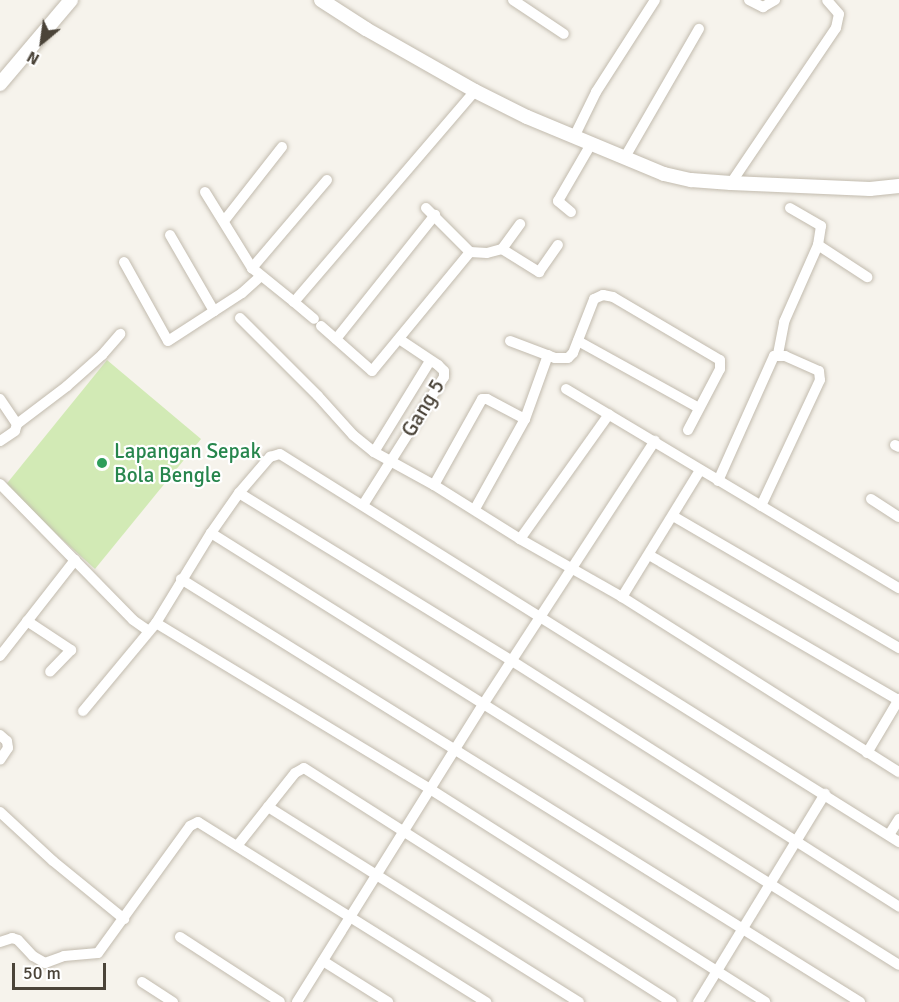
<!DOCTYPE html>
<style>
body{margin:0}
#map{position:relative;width:899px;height:1002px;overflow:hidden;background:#f6f3ec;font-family:Signika,sans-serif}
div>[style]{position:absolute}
.green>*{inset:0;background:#d2eab5}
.roads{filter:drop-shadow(0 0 2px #c2bbae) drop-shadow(0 0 2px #c2bbae)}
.minor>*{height:10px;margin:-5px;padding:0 5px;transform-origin:5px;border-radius:5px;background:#fff}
.tertiary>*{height:14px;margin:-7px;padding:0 7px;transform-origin:7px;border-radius:7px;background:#fff}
.dots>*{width:16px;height:16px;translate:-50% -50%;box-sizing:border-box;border:3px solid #fff;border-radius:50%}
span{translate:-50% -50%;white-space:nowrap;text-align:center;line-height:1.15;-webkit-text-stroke:4.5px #fff;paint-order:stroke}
.street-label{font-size:21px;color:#4b4439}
.leisure-label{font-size:21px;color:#27864d}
.left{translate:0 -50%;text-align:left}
.north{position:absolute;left:12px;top:12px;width:60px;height:60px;-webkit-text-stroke:4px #fff;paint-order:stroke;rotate:209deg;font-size:16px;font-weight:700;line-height:24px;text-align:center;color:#4b4439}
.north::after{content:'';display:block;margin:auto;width:21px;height:27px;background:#4b4439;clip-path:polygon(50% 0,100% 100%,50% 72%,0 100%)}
.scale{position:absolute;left:12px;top:963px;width:94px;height:27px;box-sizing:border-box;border:3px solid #4b4439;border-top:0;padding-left:8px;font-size:18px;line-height:21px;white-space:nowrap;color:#4b4439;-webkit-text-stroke:4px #fff;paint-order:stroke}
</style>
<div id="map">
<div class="green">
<i style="clip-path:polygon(107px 360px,201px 439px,95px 569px,4px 487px)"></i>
</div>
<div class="roads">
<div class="minor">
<i style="left:513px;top:0;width:61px;rotate:33.7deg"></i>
<i style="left:749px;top:0;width:16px;rotate:27deg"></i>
<i style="left:763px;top:7px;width:14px;rotate:-30deg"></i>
<i style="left:574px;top:137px;width:50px;rotate:-63.9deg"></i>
<i style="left:596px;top:92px;width:109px;rotate:-57.3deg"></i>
<i style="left:625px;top:157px;width:148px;rotate:-60deg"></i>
<i style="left:327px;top:180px;width:116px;rotate:130.4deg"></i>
<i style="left:252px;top:268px;width:54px;rotate:39deg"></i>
<i style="left:294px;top:302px;width:278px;rotate:-49.4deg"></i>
<i style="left:731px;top:183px;width:187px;rotate:-55.9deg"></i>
<i style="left:836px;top:28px;width:14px;rotate:-78deg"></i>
<i style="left:839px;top:14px;width:18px;rotate:-131deg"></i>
<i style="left:205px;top:192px;width:89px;rotate:58.3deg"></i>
<i style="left:426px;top:208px;width:62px;rotate:45deg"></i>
<i style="left:470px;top:252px;width:17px;rotate:3deg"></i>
<i style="left:487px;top:253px;width:16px;rotate:-15deg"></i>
<i style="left:502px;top:249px;width:31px;rotate:-54deg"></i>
<i style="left:790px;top:208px;width:36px;rotate:30deg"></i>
<i style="left:821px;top:226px;width:19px;rotate:99deg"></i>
<i style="left:818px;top:245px;width:59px;rotate:33.1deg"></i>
<i style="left:571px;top:212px;width:17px;rotate:-140deg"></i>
<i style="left:558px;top:201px;width:66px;rotate:-59.9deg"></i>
<i style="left:224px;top:221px;width:94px;rotate:-51.9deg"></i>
<i style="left:170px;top:235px;width:88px;rotate:59.9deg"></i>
<i style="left:502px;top:249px;width:44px;rotate:31.9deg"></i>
<i style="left:539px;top:272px;width:33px;rotate:-55deg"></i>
<i style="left:124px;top:262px;width:90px;rotate:60.9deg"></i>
<i style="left:168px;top:341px;width:88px;rotate:-33deg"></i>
<i style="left:242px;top:293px;width:25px;rotate:-42deg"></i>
<i style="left:294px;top:302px;width:26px;rotate:40deg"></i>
<i style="left:240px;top:318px;width:110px;rotate:45deg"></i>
<i style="left:318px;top:396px;width:52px;rotate:48.1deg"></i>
<i style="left:353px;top:435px;width:27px;rotate:39deg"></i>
<i style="left:374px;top:452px;width:68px;rotate:28.8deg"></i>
<i style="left:434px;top:485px;width:102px;rotate:32.1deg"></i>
<i style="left:520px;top:539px;width:117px;rotate:29.6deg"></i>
<i style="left:622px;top:597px;width:328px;rotate:32.3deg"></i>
<i style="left:321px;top:326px;width:68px;rotate:41.4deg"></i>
<i style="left:372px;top:371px;width:154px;rotate:-50.5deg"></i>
<i style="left:336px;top:339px;width:159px;rotate:-51.4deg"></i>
<i style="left:510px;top:341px;width:48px;rotate:20.7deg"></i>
<i style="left:555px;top:358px;width:13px"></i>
<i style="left:568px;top:358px;width:7px;rotate:-45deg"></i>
<i style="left:573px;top:353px;width:58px;rotate:-68.7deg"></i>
<i style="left:594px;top:299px;width:10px;rotate:-24deg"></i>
<i style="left:603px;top:295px;width:10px;rotate:11deg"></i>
<i style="left:613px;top:297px;width:124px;rotate:30.5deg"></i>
<i style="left:720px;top:360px;width:9px;rotate:90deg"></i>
<i style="left:720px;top:369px;width:69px;rotate:117.7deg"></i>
<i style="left:578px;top:341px;width:138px;rotate:29deg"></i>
<i style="left:778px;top:354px;width:33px;rotate:-79deg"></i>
<i style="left:784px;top:322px;width:84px;rotate:-66.2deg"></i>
<i style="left:566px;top:389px;width:388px;rotate:30.9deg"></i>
<i style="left:0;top:399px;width:30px;rotate:56deg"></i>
<i style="left:17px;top:424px;width:7px;rotate:106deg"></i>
<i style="left:15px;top:431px;width:18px;rotate:146deg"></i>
<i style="left:525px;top:419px;width:68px;rotate:-70.2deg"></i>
<i style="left:17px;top:424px;width:63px;rotate:-37.2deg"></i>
<i style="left:67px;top:386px;width:47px;rotate:-41.5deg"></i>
<i style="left:102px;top:355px;width:28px;rotate:-49deg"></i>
<i style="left:895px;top:445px;width:4px;rotate:27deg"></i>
<i style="left:374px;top:452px;width:107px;rotate:-58.4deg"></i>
<i style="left:718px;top:481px;width:137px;rotate:-65.9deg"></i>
<i style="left:774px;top:356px;width:11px"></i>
<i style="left:785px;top:356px;width:37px;rotate:24deg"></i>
<i style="left:819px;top:371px;width:9px;rotate:84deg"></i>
<i style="left:820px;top:380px;width:139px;rotate:115.1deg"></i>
<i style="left:0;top:484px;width:190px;rotate:45.6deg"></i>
<i style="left:133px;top:620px;width:19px;rotate:35deg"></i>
<i style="left:434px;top:485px;width:98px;rotate:-60.8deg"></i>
<i style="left:482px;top:399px;width:5px"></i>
<i style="left:487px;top:399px;width:43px;rotate:27.8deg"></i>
<i style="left:525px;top:419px;width:103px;rotate:119.1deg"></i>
<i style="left:239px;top:493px;width:321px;rotate:31.6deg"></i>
<i style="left:512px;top:661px;width:459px;rotate:32.4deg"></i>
<i style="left:871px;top:499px;width:33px;rotate:33deg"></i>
<i style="left:363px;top:505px;width:151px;rotate:-57.7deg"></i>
<i style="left:444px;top:377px;width:6px;rotate:-90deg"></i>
<i style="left:444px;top:371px;width:8px;rotate:-135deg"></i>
<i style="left:438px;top:365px;width:47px;rotate:-146.3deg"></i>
<i style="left:673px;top:516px;width:262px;rotate:30.3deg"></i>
<i style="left:211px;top:533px;width:812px;rotate:32.12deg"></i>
<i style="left:520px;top:539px;width:153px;rotate:-54.5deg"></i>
<i style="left:649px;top:555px;width:288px;rotate:30.2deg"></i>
<i style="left:181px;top:579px;width:800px;rotate:31.92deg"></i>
<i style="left:622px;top:597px;width:149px;rotate:-58.4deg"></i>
<i style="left:27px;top:621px;width:53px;rotate:33.4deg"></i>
<i style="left:71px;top:650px;width:30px;rotate:134deg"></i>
<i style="left:156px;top:623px;width:320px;rotate:31.2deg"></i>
<i style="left:430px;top:789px;width:397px;rotate:32.4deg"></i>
<i style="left:0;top:656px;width:122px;rotate:-52deg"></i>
<i style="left:83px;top:711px;width:114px;rotate:-50.3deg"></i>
<i style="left:156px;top:623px;width:105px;rotate:-58.6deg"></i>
<i style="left:211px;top:533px;width:49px;rotate:-55deg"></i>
<i style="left:239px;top:493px;width:48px;rotate:-49.3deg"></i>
<i style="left:270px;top:457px;width:10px;rotate:-17deg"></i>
<i style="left:280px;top:454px;width:731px;rotate:32.08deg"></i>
<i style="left:0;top:735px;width:9px;rotate:41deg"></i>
<i style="left:7px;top:741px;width:7px;rotate:82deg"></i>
<i style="left:8px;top:748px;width:14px;rotate:124deg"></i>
<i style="left:867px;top:753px;width:63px;rotate:-59.3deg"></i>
<i style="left:268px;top:807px;width:367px;rotate:32.1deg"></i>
<i style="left:0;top:812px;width:72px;rotate:42.8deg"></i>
<i style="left:53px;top:861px;width:92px;rotate:39.2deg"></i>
<i style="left:889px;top:835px;width:19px;rotate:-58deg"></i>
<i style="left:237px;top:846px;width:93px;rotate:-51.5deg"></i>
<i style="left:295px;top:773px;width:10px;rotate:-29deg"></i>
<i style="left:304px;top:768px;width:436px;rotate:32.5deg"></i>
<i style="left:180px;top:937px;width:119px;rotate:33deg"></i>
<i style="left:0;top:942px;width:13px;rotate:-18deg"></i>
<i style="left:12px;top:938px;width:6px;rotate:18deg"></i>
<i style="left:18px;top:940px;width:22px;rotate:47deg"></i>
<i style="left:33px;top:956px;width:14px;rotate:30deg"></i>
<i style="left:45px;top:963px;width:20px;rotate:-20deg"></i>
<i style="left:64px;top:956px;width:34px;rotate:-5deg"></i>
<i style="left:98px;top:953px;width:157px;rotate:-54.1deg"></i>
<i style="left:190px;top:826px;width:9px;rotate:-27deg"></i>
<i style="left:198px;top:822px;width:340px;rotate:32deg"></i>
<i style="left:323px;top:961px;width:77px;rotate:32.2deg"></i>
<i style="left:142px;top:982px;width:37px;rotate:33deg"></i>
<i style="left:297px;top:1002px;width:353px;rotate:-58deg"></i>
<i style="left:484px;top:703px;width:313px;rotate:-56.9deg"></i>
<i style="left:698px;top:1002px;width:244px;rotate:-58.6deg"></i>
</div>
<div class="tertiary">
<i style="left:321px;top:0;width:54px;rotate:32.8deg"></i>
<i style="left:366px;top:29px;width:125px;rotate:29.6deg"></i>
<i style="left:475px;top:91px;width:58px;rotate:26.6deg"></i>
<i style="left:527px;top:117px;width:148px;rotate:22.6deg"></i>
<i style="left:664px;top:174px;width:28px;rotate:13deg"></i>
<i style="left:691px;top:180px;width:40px;rotate:4.3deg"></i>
<i style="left:731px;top:183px;width:139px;rotate:2.5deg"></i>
<i style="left:870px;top:189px;width:29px;rotate:-6deg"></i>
<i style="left:0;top:84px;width:110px;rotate:-49.8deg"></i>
</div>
</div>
<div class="dots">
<i style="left:102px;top:463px;background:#2e9e5b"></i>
</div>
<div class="street-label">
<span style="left:423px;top:408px;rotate:-59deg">Gang 5</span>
</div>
<div class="leisure-label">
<span class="left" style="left:114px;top:463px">Lapangan Sepak<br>Bola Bengle</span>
</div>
<div class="north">N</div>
<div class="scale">50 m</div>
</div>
